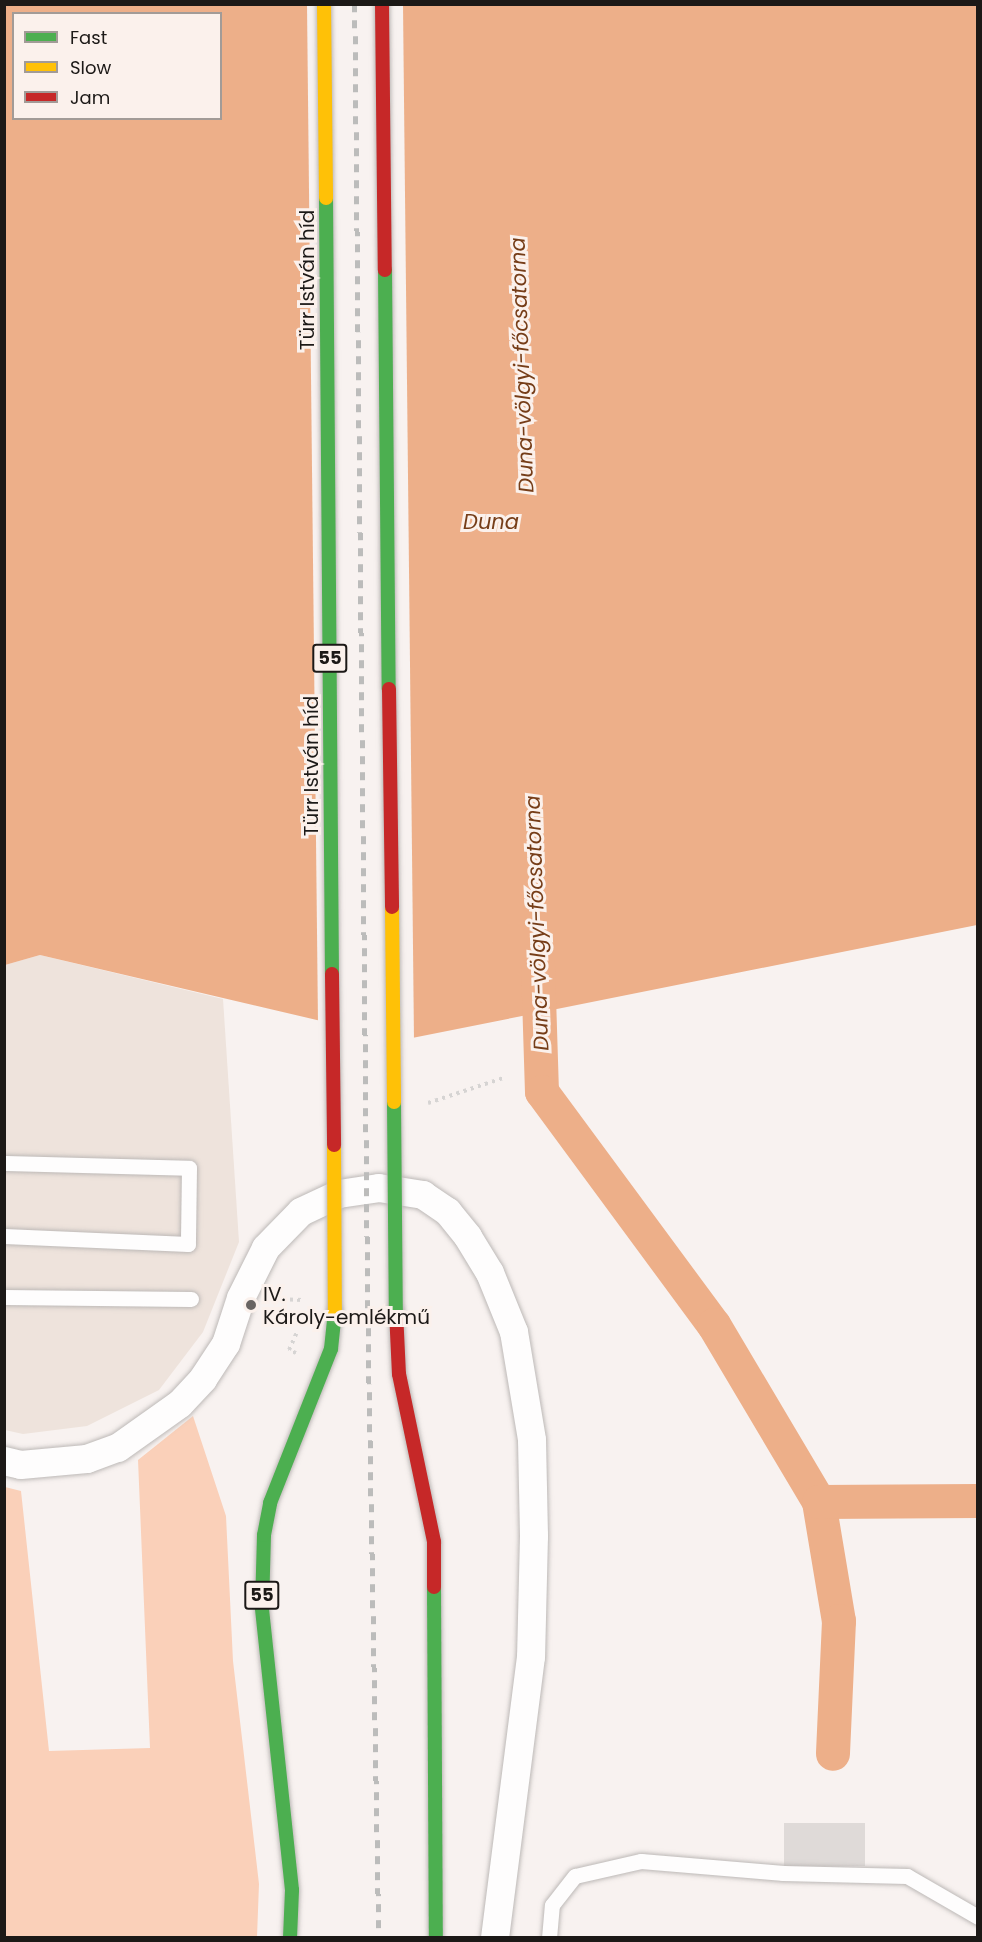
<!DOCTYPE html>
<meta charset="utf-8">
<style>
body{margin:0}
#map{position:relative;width:982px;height:1942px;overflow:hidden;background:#f8f2f0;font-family:Poppins,sans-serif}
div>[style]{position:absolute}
.built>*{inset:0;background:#eee3dc}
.green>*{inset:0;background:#fad0b9}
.water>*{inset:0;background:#edaf89}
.pier>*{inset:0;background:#f8f2f0}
.canal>*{height:34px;margin:-17px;padding:0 17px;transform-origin:17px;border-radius:17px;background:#edaf89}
.building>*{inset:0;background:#dfdad8}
.path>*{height:4px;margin-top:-2px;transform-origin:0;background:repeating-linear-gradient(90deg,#d6d4d3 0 3px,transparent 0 7.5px)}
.roads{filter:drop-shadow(0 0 2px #bdb9b7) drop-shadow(0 0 2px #bdb9b7)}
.lane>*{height:15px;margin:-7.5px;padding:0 7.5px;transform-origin:7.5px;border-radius:7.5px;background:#fefdfd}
.street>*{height:28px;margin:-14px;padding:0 14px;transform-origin:14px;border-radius:14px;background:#fefdfd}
.fast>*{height:14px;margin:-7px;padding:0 7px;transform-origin:7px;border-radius:7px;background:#4caf50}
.jam>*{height:14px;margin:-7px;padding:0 7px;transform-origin:7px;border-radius:7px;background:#c62828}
.rail>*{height:4.5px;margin-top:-2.25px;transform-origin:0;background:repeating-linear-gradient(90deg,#bcbcbb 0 8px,transparent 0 16px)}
.bridges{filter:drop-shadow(0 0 2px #bdb9b7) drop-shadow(0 0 2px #bdb9b7)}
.fast-bridge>*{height:14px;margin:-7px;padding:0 7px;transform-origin:7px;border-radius:7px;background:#4caf50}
.slow-bridge>*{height:14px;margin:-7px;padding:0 7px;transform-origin:7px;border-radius:7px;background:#ffc107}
.jam-bridge>*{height:14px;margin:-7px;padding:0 7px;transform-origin:7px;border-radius:7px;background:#c62828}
.dots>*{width:16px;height:16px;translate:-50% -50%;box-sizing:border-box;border:3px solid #fbf1ec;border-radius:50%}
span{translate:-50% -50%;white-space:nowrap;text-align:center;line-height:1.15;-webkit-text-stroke:6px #fbf1ec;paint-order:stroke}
.shield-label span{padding:2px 4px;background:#fbf1ec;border:2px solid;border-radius:4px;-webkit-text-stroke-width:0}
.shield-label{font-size:18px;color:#1c1917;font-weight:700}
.street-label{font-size:20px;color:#1c1917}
.poi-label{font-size:20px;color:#1c1917}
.left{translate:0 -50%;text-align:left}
.water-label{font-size:21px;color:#763d18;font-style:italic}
.frame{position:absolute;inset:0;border:6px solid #1c1917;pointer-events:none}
.legend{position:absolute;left:12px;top:12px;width:210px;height:108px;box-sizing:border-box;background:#fbf1ec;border:2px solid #a29b97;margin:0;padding:8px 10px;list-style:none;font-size:18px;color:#1c1917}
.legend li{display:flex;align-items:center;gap:12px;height:30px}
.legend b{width:30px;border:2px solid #a29b97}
</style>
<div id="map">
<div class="built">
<i style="clip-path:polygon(40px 955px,223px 999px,239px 1242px,203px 1332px,159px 1390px,87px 1426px,23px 1434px,5px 1430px,5px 965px)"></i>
</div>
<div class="green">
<i style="clip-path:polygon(193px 1416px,226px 1516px,233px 1661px,259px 1884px,257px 1937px,5px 1937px,5px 1487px,21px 1491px,49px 1751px,150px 1748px,138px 1460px)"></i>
</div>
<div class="water">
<i style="clip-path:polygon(evenodd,5px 5px,977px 5px,977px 925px,402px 1040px,40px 955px,5px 965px,5px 5px,14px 14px,220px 14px,220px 118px,14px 118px,14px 14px)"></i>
</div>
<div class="pier">
<i style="clip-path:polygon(307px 5px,403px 5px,414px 1041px,402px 1043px,318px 1024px)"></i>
</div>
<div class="canal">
<i style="left:538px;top:965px;width:127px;rotate:88.2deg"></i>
<i style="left:542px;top:1092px;width:290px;rotate:53.6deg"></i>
<i style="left:714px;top:1325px;width:206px;rotate:59.3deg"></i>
<i style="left:819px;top:1502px;width:121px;rotate:80.5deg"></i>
<i style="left:839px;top:1621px;width:133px;rotate:92.6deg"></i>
<i style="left:819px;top:1502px;width:159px;rotate:-0.4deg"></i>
</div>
<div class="building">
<i style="clip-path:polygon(784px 1823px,865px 1823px,865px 1866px,784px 1867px)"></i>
</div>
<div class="path">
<i style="left:428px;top:1103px;width:82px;rotate:-18.4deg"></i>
<i style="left:275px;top:1299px;width:28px;rotate:2deg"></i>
<i style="left:296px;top:1353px;width:8px;rotate:-157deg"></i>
<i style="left:289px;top:1350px;width:22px;rotate:-66deg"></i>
</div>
<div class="roads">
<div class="lane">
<i style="left:4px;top:1163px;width:185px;rotate:1.5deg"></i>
<i style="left:189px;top:1168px;width:76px;rotate:90.8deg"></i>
<i style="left:188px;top:1244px;width:184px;rotate:-177.5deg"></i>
<i style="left:4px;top:1297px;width:187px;rotate:0.6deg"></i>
<i style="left:549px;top:1938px;width:33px;rotate:-85deg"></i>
<i style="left:552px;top:1905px;width:37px;rotate:-52deg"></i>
<i style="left:575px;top:1876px;width:68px;rotate:-12.8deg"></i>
<i style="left:641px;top:1861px;width:143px;rotate:4.8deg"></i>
<i style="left:783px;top:1873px;width:124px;rotate:1.4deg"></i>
<i style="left:907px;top:1876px;width:82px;rotate:30deg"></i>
</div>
<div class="street">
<i style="left:4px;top:1461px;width:17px;rotate:13deg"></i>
<i style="left:21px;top:1465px;width:66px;rotate:-5.2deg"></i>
<i style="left:87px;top:1459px;width:33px;rotate:-20deg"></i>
<i style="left:118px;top:1448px;width:76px;rotate:-35.4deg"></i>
<i style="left:180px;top:1404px;width:34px;rotate:-47deg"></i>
<i style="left:203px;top:1379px;width:42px;rotate:-56.7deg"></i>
<i style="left:226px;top:1344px;width:48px;rotate:-71.9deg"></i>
<i style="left:241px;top:1298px;width:56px;rotate:-63.4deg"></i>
<i style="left:266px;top:1248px;width:50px;rotate:-45.8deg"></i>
<i style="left:301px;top:1212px;width:42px;rotate:-25.3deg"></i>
<i style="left:339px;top:1194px;width:40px;rotate:-8.5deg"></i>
<i style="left:379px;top:1188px;width:45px;rotate:9deg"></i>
<i style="left:423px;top:1195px;width:30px;rotate:34deg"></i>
<i style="left:448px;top:1212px;width:32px;rotate:51deg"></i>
<i style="left:468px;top:1237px;width:42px;rotate:58.6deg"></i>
<i style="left:490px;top:1273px;width:64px;rotate:67.9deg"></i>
<i style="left:514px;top:1332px;width:109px;rotate:80.5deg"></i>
<i style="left:532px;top:1440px;width:96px;rotate:88.8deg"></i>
<i style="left:534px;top:1536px;width:121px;rotate:91.4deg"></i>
<i style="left:531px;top:1657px;width:283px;rotate:97.3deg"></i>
</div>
<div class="fast">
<i style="left:434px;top:1587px;width:351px;rotate:89.7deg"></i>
<i style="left:290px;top:1938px;width:48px;rotate:-87.6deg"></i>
<i style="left:292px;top:1890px;width:285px;rotate:-96.1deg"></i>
<i style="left:262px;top:1607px;width:72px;rotate:-88.4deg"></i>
<i style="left:264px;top:1535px;width:33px;rotate:-79deg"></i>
<i style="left:270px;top:1503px;width:166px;rotate:-68.4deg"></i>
<i style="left:331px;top:1349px;width:37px;rotate:-84deg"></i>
</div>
<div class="jam">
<i style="left:396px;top:1311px;width:63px;rotate:87.3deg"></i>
<i style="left:399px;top:1374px;width:172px;rotate:78.2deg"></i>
<i style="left:434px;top:1542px;width:45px;rotate:90deg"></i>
</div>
</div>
<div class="rail">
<i style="left:355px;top:4px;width:1308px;rotate:89.43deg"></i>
<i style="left:368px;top:1312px;width:626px;rotate:88.99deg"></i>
</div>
<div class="bridges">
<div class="fast-bridge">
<i style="left:326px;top:198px;width:776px;rotate:89.56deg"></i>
<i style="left:385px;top:270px;width:419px;rotate:89.5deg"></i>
<i style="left:394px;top:1102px;width:209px;rotate:89.5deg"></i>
</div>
<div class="slow-bridge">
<i style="left:324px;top:4px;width:194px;rotate:89.4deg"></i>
<i style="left:392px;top:907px;width:195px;rotate:89.4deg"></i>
<i style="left:334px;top:1145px;width:167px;rotate:89.7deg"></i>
</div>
<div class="jam-bridge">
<i style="left:382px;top:4px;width:266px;rotate:89.4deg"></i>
<i style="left:389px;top:689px;width:218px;rotate:89.2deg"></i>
<i style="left:332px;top:974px;width:171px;rotate:89.3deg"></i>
</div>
</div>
<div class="dots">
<i style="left:251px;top:1305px;background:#696563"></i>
</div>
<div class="shield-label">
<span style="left:330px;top:658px">55</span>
<span style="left:262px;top:1595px">55</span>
</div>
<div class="street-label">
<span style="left:307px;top:280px;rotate:-90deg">Türr István híd</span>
<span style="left:311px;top:766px;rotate:-90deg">Türr István híd</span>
</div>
<div class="poi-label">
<span class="left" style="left:263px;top:1306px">IV.<br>Károly-emlékmű</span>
</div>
<div class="water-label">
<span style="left:522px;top:365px;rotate:-92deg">Duna-völgyi-főcsatorna</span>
<span style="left:491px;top:522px">Duna</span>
<span style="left:537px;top:923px;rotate:-92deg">Duna-völgyi-főcsatorna</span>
</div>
<div class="frame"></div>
<ul class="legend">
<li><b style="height:8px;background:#4caf50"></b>Fast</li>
<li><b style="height:8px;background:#ffc107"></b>Slow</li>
<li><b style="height:8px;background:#c62828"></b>Jam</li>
</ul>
</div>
